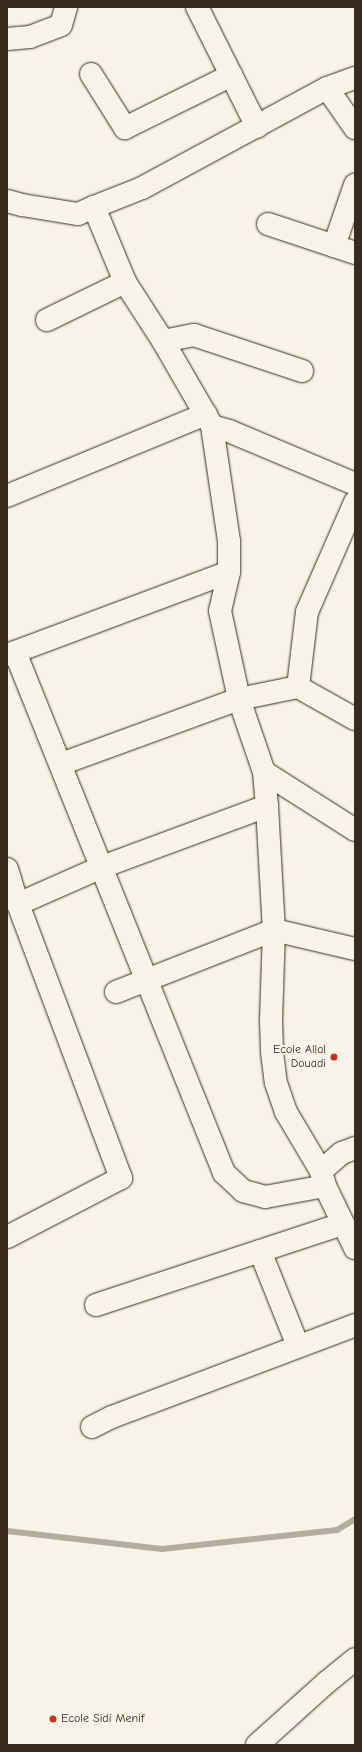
<!DOCTYPE html>
<style>
body{margin:0}
#map{position:relative;width:362px;height:1752px;overflow:hidden;background:#f7f3e8;font-family:"Comic Neue",sans-serif}
div>[style]{position:absolute}
.stream>*{height:6px;margin:-3px;padding:0 3px;transform-origin:3px;border-radius:3px;background:#b4aca0}
.roads{filter:drop-shadow(0 0 1px #3b2a1e) drop-shadow(0 0 1px #3b2a1e)}
.minor>*{height:22px;margin:-11px;padding:0 11px;transform-origin:11px;border-radius:11px;background:#f7f3e8}
.dots>*{width:11px;height:11px;translate:-50% -50%;box-sizing:border-box;border:2px solid #f7f3e8;border-radius:50%}
span{translate:-50% -50%;white-space:nowrap;text-align:center;line-height:1.15;-webkit-text-stroke:4px #f7f3e8;paint-order:stroke}
.poi-label{font-size:12px;color:#3b2a1e}
.right{translate:-100% -50%;text-align:right}
.left{translate:0 -50%;text-align:left}
.frame{position:absolute;inset:0;border:8px solid #3b2a1e;pointer-events:none}
</style>
<div id="map">
<div class="stream">
<i style="left:7px;top:1531px;width:156px;rotate:6.6deg"></i>
<i style="left:162px;top:1549px;width:176px;rotate:-6.2deg"></i>
<i style="left:337px;top:1530px;width:21px;rotate:-31deg"></i>
</div>
<div class="roads">
<div class="minor">
<i style="left:197px;top:7px;width:134px;rotate:63.4deg"></i>
<i style="left:7px;top:39px;width:23px;rotate:-5deg"></i>
<i style="left:30px;top:37px;width:33px;rotate:-21deg"></i>
<i style="left:61px;top:25px;width:19px;rotate:-74deg"></i>
<i style="left:91px;top:74px;width:64px;rotate:57.8deg"></i>
<i style="left:125px;top:128px;width:119px;rotate:-26.4deg"></i>
<i style="left:327px;top:88px;width:49px;rotate:55deg"></i>
<i style="left:7px;top:201px;width:16px;rotate:15deg"></i>
<i style="left:22px;top:205px;width:57px;rotate:9.1deg"></i>
<i style="left:78px;top:214px;width:17px;rotate:-24deg"></i>
<i style="left:94px;top:207px;width:81px;rotate:67.5deg"></i>
<i style="left:125px;top:282px;width:70px;rotate:57.2deg"></i>
<i style="left:163px;top:341px;width:98px;rotate:60deg"></i>
<i style="left:212px;top:426px;width:116px;rotate:81.6deg"></i>
<i style="left:229px;top:541px;width:31px;rotate:90deg"></i>
<i style="left:229px;top:572px;width:40px;rotate:103deg"></i>
<i style="left:220px;top:611px;width:90px;rotate:77.8deg"></i>
<i style="left:239px;top:699px;width:77px;rotate:71.1deg"></i>
<i style="left:264px;top:772px;width:34px;rotate:85deg"></i>
<i style="left:267px;top:806px;width:124px;rotate:86.8deg"></i>
<i style="left:274px;top:930px;width:91px;rotate:91.9deg"></i>
<i style="left:271px;top:1021px;width:31px;rotate:88deg"></i>
<i style="left:272px;top:1052px;width:31px;rotate:83deg"></i>
<i style="left:276px;top:1083px;width:31px;rotate:71deg"></i>
<i style="left:286px;top:1112px;width:69px;rotate:59.3deg"></i>
<i style="left:321px;top:1171px;width:16px;rotate:75deg"></i>
<i style="left:325px;top:1186px;width:69px;rotate:64.2deg"></i>
<i style="left:94px;top:207px;width:52px;rotate:-21.6deg"></i>
<i style="left:142px;top:188px;width:210px;rotate:-28.4deg"></i>
<i style="left:327px;top:88px;width:30px;rotate:-20deg"></i>
<i style="left:268px;top:224px;width:92px;rotate:18.4deg"></i>
<i style="left:334px;top:246px;width:65px;rotate:-71deg"></i>
<i style="left:47px;top:320px;width:87px;rotate:-26deg"></i>
<i style="left:163px;top:341px;width:32px;rotate:-11deg"></i>
<i style="left:194px;top:335px;width:114px;rotate:18.4deg"></i>
<i style="left:212px;top:426px;width:18px;rotate:16deg"></i>
<i style="left:229px;top:431px;width:137px;rotate:22.8deg"></i>
<i style="left:7px;top:496px;width:215px;rotate:-22.4deg"></i>
<i style="left:15px;top:652px;width:561px;rotate:68.14deg"></i>
<i style="left:224px;top:1173px;width:26px;rotate:43deg"></i>
<i style="left:243px;top:1191px;width:23px;rotate:15deg"></i>
<i style="left:265px;top:1197px;width:61px;rotate:-10.4deg"></i>
<i style="left:7px;top:655px;width:237px;rotate:-20.5deg"></i>
<i style="left:298px;top:687px;width:65px;rotate:29.3deg"></i>
<i style="left:61px;top:764px;width:189px;rotate:-20.1deg"></i>
<i style="left:239px;top:699px;width:60px;rotate:-11.5deg"></i>
<i style="left:298px;top:687px;width:76px;rotate:-83.2deg"></i>
<i style="left:307px;top:612px;width:120px;rotate:-66.4deg"></i>
<i style="left:264px;top:772px;width:108px;rotate:32.5deg"></i>
<i style="left:7px;top:869px;width:37px;rotate:73deg"></i>
<i style="left:18px;top:904px;width:293px;rotate:69.4deg"></i>
<i style="left:121px;top:1178px;width:128px;rotate:152.6deg"></i>
<i style="left:18px;top:904px;width:92px;rotate:-23.8deg"></i>
<i style="left:102px;top:867px;width:176px;rotate:-20.3deg"></i>
<i style="left:116px;top:992px;width:170px;rotate:-21.4deg"></i>
<i style="left:274px;top:930px;width:83px;rotate:13.2deg"></i>
<i style="left:321px;top:1171px;width:28px;rotate:-41deg"></i>
<i style="left:342px;top:1153px;width:14px;rotate:-21deg"></i>
<i style="left:260px;top:1251px;width:102px;rotate:68.2deg"></i>
<i style="left:96px;top:1305px;width:260px;rotate:-18.2deg"></i>
<i style="left:92px;top:1427px;width:22px;rotate:-27deg"></i>
<i style="left:112px;top:1417px;width:260px;rotate:-20.7deg"></i>
<i style="left:257px;top:1745px;width:94px;rotate:-42deg"></i>
<i style="left:327px;top:1682px;width:36px;rotate:-39deg"></i>
</div>
</div>
<div class="dots">
<i style="left:334px;top:1057px;background:#c8321e"></i>
<i style="left:53px;top:1719px;background:#c8321e"></i>
</div>
<div class="poi-label">
<span class="right" style="left:326px;top:1057px">Ecole Allal<br>Douadi</span>
<span class="left" style="left:61px;top:1719px">Ecole Sidi Menif</span>
</div>
<div class="frame"></div>
</div>
